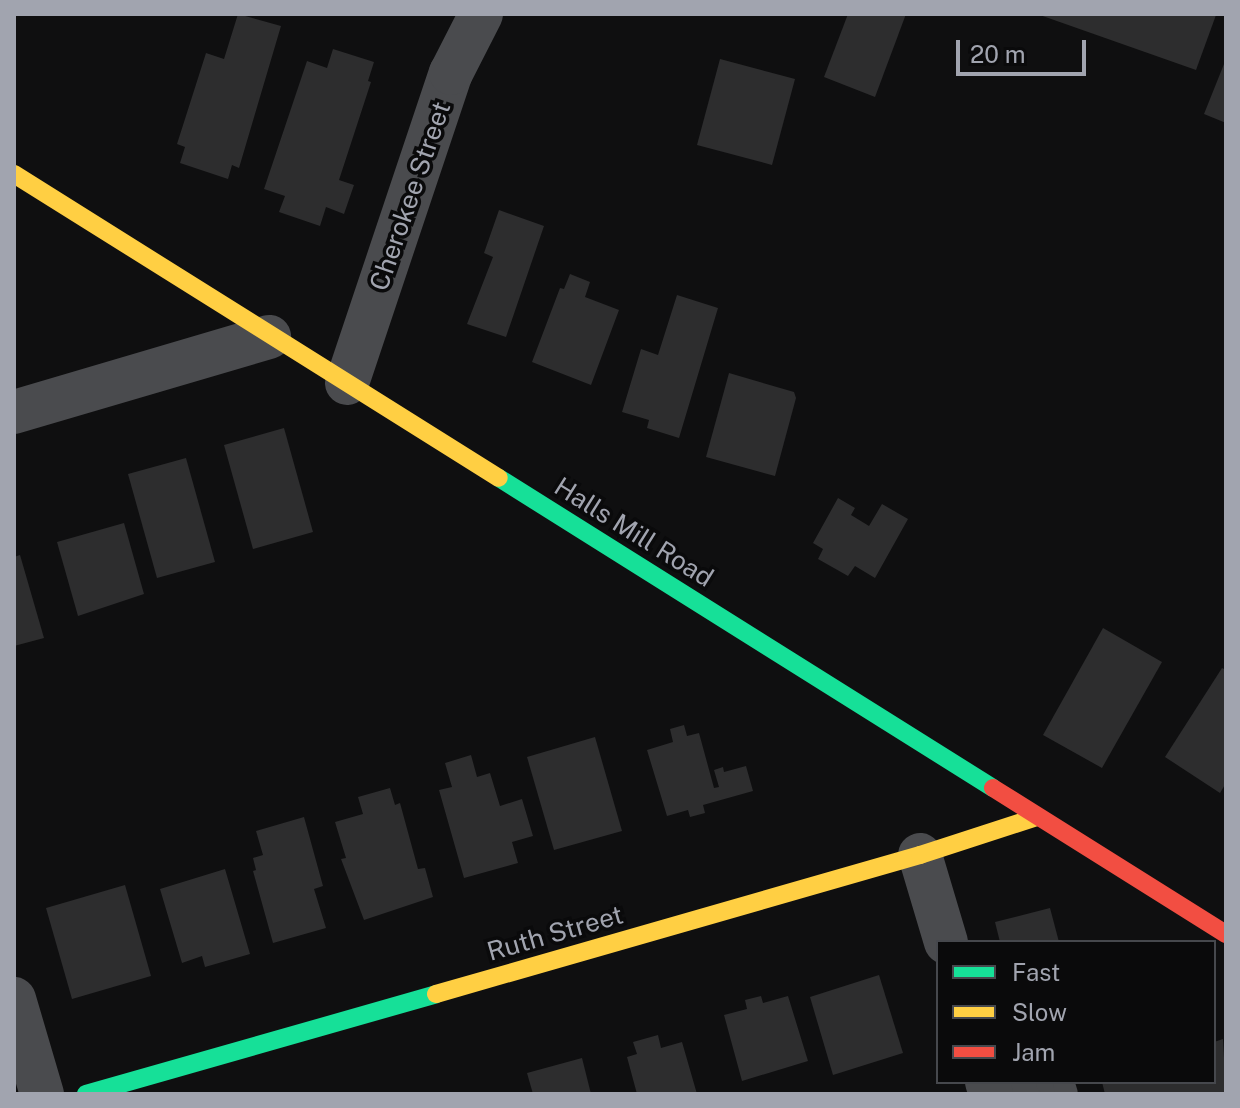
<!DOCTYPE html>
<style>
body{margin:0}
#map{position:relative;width:1240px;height:1108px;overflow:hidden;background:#0f0f10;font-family:"Public Sans",sans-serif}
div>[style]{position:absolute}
.building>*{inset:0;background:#2d2d2e}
.lane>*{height:22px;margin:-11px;padding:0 11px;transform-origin:11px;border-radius:11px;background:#4a4b4e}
.street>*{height:44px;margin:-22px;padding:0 22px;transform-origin:22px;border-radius:22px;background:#4a4b4e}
.fast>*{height:18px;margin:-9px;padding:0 9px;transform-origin:9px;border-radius:9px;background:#16e098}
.slow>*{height:18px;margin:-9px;padding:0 9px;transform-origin:9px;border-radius:9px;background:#ffcf43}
.jam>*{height:18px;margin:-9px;padding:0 9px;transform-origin:9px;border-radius:9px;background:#f24e42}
span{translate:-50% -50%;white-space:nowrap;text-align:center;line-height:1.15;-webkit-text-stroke:7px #0a0a0b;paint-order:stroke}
.street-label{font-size:26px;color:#a1a4af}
.frame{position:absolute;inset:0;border:16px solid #a1a4af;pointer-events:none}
.legend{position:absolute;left:936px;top:940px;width:280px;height:144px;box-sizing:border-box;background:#0a0a0b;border:2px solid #46484d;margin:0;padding:10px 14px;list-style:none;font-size:24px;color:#a1a4af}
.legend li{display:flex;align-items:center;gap:16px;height:40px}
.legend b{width:40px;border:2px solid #46484d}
.scale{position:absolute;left:956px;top:40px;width:130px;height:36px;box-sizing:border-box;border:4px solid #a1a4af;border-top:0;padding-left:10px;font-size:24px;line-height:28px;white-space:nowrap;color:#a1a4af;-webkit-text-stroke:6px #0a0a0b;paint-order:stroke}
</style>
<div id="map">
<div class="building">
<i style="clip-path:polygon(238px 14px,281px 26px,239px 168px,232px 165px,228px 179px,180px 163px,185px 147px,177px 144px,206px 53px,224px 59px)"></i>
<i style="clip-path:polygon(848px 14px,906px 14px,875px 97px,824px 77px)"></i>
<i style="clip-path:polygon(1037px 14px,1213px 14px,1216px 15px,1196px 70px)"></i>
<i style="clip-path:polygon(333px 49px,374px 62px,368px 81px,371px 82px,339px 180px,354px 185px,344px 214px,326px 207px,320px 226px,279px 212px,285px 196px,264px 189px,307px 61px,327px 68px)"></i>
<i style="clip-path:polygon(720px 59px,795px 79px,772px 165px,697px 145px)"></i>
<i style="clip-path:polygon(1226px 59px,1226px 123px,1204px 114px)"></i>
<i style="clip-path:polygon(499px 210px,544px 226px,506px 337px,467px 324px,493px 257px,484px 253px)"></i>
<i style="clip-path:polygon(570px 274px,590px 282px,585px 297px,619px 310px,591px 385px,532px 362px,560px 288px,564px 289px)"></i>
<i style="clip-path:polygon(677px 295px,718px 308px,679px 438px,647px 428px,649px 420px,622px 412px,641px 349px,658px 355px)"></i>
<i style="clip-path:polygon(729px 373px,794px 392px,796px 398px,775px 476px,706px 457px)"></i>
<i style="clip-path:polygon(284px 428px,313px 532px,253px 549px,224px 445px)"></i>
<i style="clip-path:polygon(186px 458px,215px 562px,157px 578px,128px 474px)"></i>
<i style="clip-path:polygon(838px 498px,855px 508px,851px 515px,869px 526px,882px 504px,908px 519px,875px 578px,855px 566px,848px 576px,818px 559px,823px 549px,813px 543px)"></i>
<i style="clip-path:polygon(124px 523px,144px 594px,78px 616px,57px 542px)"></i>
<i style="clip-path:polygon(20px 555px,44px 638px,14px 646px,14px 557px)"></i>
<i style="clip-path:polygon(1103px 628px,1162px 662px,1102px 768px,1043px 735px)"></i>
<i style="clip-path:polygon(1222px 668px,1226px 670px,1226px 783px,1220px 793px,1165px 757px)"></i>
<i style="clip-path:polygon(684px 725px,687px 736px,699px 733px,714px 788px,719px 787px,714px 770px,723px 767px,724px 772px,746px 766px,753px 791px,703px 805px,705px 813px,690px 817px,688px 810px,667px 816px,647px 750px,673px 742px,670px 729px)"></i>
<i style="clip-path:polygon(595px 737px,622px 831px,554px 850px,527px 757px)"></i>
<i style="clip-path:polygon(471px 755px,477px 777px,490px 773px,500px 806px,522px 799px,533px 836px,512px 842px,518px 863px,464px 878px,439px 790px,452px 787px,445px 763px)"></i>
<i style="clip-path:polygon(390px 788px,395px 805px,400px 803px,418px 869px,425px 868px,433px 897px,364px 920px,341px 859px,346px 858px,335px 822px,363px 814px,358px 797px)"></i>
<i style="clip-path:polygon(304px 817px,323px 886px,314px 889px,326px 928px,273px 943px,253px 871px,256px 870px,253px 858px,263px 855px,256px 831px)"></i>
<i style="clip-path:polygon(225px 869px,250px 954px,205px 967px,202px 956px,182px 963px,160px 889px)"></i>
<i style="clip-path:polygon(125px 885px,151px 976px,72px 999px,46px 908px)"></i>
<i style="clip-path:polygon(1050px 908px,1059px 942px,1000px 942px,995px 922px)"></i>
<i style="clip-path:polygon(879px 975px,903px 1053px,833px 1075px,810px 997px)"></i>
<i style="clip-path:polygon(761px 996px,763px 1003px,788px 996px,808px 1061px,742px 1081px,724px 1015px,747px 1009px,745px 1000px)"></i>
<i style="clip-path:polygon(658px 1035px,661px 1048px,682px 1042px,697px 1094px,637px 1094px,627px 1057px,637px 1054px,633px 1042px)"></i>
<i style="clip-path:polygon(1223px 1039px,1226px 1094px,1105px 1094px,1102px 1082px,1214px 1082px,1214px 1042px)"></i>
<i style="clip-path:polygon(582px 1058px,591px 1094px,533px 1094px,527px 1073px)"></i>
</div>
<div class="lane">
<i style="left:1000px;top:1094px;width:48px;rotate:-13.2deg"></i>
<i style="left:1047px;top:1083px;width:17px;rotate:3deg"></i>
<i style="left:1064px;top:1084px;width:10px;rotate:73deg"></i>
</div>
<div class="street">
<i style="left:347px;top:383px;width:327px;rotate:-71.5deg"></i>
<i style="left:451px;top:73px;width:66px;rotate:-63deg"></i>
<i style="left:14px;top:412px;width:266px;rotate:-16.4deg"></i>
<i style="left:920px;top:855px;width:91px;rotate:73.4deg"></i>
<i style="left:14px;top:999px;width:99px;rotate:73.6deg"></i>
<i style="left:987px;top:1082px;width:13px;rotate:72deg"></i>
</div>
<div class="fast">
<i style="left:499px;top:478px;width:583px;rotate:32.11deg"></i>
<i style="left:86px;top:1094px;width:364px;rotate:-15.9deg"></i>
</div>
<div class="slow">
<i style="left:14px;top:174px;width:572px;rotate:32.08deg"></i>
<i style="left:436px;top:994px;width:504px;rotate:-16.02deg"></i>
<i style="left:920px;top:855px;width:123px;rotate:-18deg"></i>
</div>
<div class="jam">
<i style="left:993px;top:788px;width:275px;rotate:32.1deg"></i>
</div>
<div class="street-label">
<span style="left:410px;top:196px;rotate:-71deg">Cherokee Street</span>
<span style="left:634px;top:532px;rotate:32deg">Halls Mill Road</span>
<span style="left:555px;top:933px;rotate:-16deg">Ruth Street</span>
</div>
<div class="frame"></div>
<ul class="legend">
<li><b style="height:10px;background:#16e098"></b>Fast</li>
<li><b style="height:10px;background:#ffcf43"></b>Slow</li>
<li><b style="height:10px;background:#f24e42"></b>Jam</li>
</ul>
<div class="scale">20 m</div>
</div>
